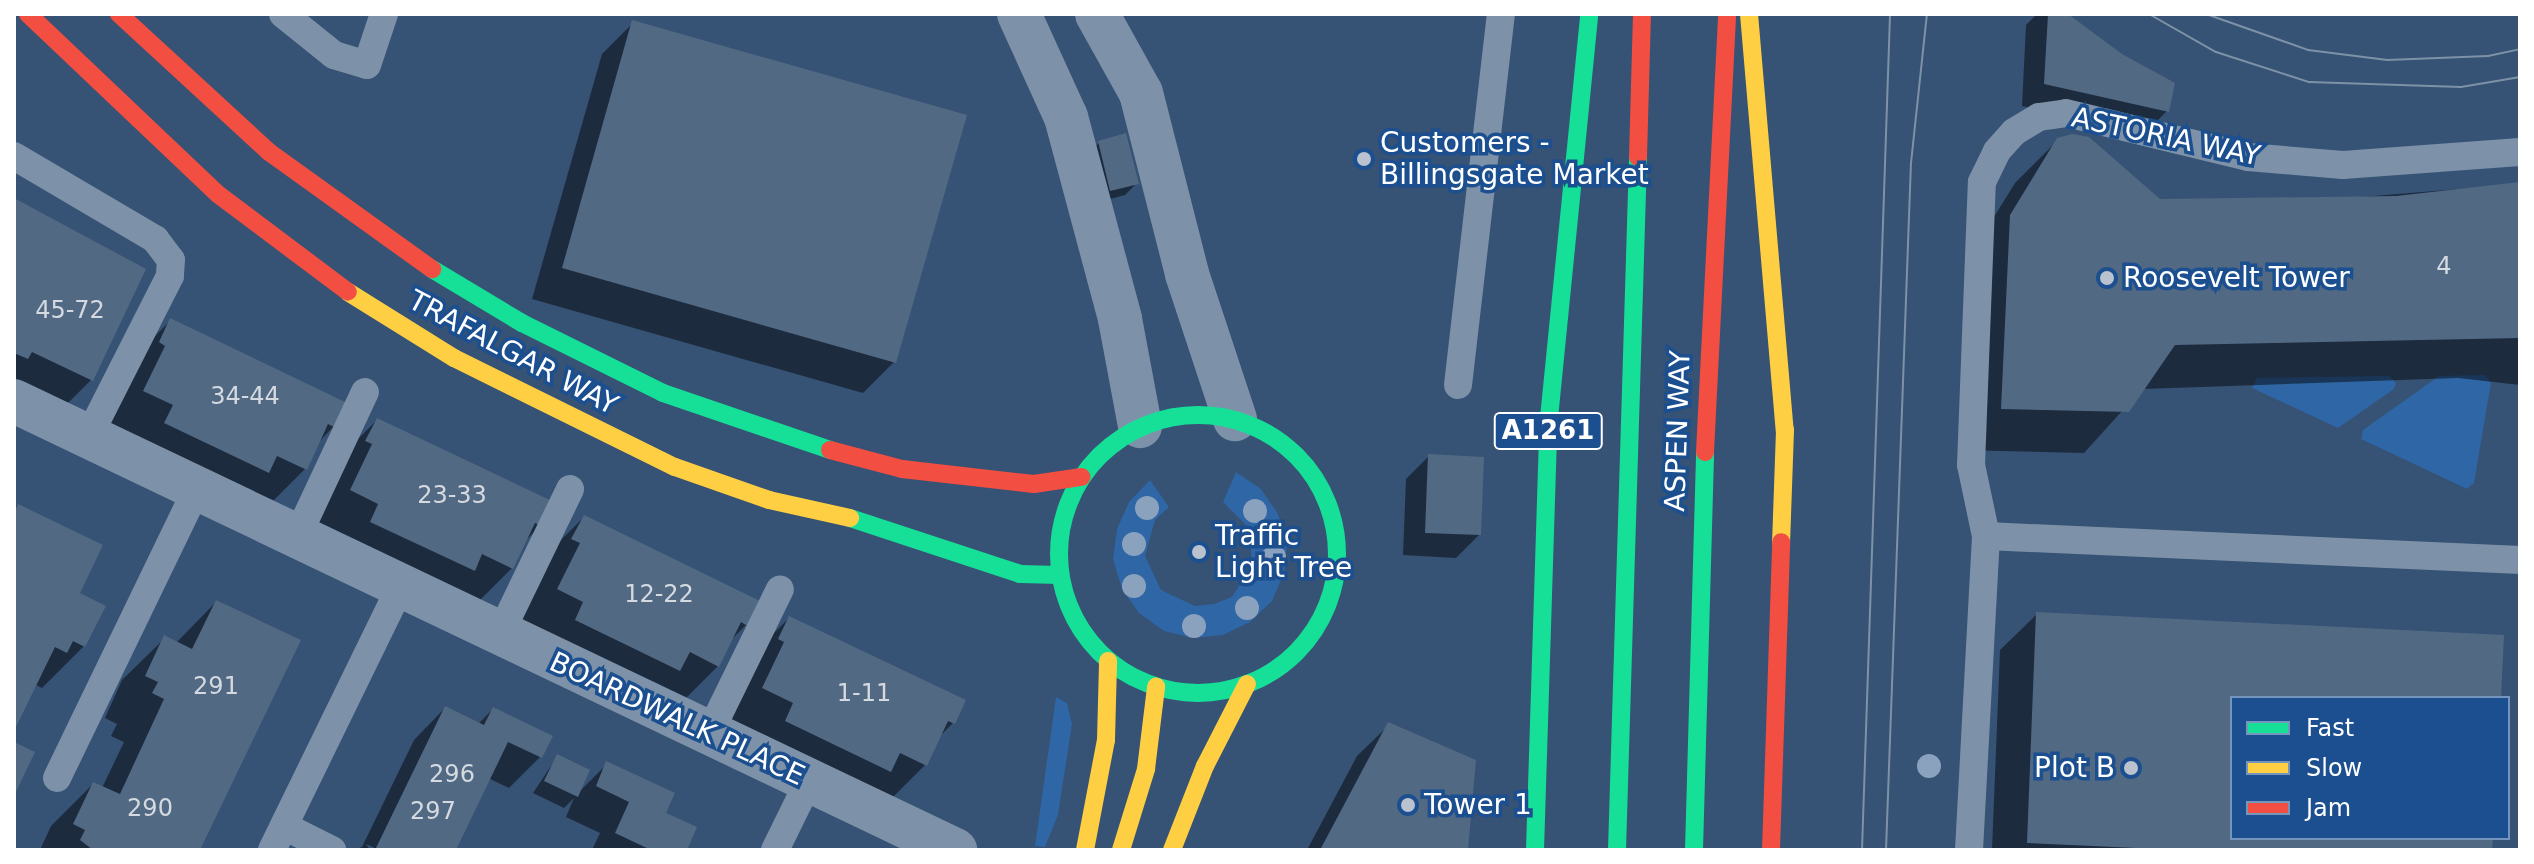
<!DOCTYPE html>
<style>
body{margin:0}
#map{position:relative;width:2534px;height:864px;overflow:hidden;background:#365274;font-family:"DejaVu Sans",sans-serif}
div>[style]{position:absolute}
.green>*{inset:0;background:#2f66a5}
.shadow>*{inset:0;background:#0007}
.building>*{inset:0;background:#526984}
.lane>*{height:28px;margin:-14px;padding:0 14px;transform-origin:14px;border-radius:14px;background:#7d92a8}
.street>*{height:44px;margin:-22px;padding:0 22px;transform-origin:22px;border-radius:22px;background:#7d92a8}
.fast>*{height:18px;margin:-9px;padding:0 9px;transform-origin:9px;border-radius:9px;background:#16e098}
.fast>.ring{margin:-9px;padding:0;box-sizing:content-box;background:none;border:18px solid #16e098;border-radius:50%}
.slow>*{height:18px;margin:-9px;padding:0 9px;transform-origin:9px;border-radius:9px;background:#ffcf43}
.jam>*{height:18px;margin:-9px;padding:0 9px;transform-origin:9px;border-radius:9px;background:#f24e42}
.tram>*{height:2px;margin:-1px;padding:0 1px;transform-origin:1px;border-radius:1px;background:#7e92a7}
.trees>*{width:24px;height:24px;margin:-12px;border-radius:50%;background:#8aa2be}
.dots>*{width:22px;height:22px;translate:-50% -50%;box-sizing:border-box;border:4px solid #1b4f8f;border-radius:50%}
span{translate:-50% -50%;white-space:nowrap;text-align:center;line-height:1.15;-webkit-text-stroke:7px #1b4f8f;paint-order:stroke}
.number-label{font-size:24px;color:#d4dae0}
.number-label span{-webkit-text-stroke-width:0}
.shield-label span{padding:2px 6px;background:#1b4f8f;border:2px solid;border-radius:6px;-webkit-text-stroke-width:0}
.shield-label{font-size:26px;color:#fff;font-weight:700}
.street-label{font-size:28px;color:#fff}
.poi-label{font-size:28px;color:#fff}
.left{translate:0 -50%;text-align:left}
.right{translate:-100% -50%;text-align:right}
.frame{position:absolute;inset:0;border:16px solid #fff;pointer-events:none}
.legend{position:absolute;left:2230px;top:696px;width:280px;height:144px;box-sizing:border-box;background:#1b4f8f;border:2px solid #7695bc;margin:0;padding:10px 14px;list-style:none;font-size:24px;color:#fff}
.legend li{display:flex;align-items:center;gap:16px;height:40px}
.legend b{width:40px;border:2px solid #7695bc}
</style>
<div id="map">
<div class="green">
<i style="clip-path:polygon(2485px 375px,2491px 383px,2474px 483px,2467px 489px,2361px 439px,2363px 430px,2439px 376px)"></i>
<i style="clip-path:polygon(2389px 376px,2396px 383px,2394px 389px,2338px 428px,2252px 388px,2257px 378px)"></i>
<i style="clip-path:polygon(1236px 472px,1261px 489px,1278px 514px,1287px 543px,1284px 573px,1272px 601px,1250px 622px,1223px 635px,1193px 638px,1164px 631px,1139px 613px,1122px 589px,1113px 559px,1117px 529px,1129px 502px,1150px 480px,1169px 507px,1155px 520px,1145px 556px,1161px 590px,1195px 606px,1214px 604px,1232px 597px,1252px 565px,1249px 528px,1223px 502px)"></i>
<i style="clip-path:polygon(1056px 697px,1067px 703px,1072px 724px,1058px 815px,1045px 847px,1035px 846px)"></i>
</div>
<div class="shadow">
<i style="clip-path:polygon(2037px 14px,2065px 14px,2121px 56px,2167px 111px,2144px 134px,2022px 106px,2026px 25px)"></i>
<i style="clip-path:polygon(633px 23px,894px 362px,863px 393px,532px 299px,602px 54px)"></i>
<i style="clip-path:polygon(2058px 140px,2157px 204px,2349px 198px,2520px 184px,2520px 385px,2458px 378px,2142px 389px,2084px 453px,1959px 450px,1968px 259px,2015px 183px)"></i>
<i style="clip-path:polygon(1099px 143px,1137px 183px,1125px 195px,1099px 202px,1087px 155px)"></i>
<i style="clip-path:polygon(14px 200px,143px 270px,91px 380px,49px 422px,14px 406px)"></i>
<i style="clip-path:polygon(170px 321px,334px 426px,317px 444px,305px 469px,263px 511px,102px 434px,128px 363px)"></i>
<i style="clip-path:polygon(377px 420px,541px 525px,524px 542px,512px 568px,470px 610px,310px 533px,335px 462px)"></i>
<i style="clip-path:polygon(1429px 456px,1479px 535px,1456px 558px,1403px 555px,1406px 479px)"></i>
<i style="clip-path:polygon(19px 507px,77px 593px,84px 646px,42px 688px,34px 684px,14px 727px,14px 512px)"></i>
<i style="clip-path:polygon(584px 517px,746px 625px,730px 641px,718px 666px,676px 708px,516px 631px,542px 559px)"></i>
<i style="clip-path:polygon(216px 602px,198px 850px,40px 850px,51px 826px,93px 784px,102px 788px,124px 742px,111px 736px,117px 724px,105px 718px,122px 680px,165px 638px,176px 643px)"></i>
<i style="clip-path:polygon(2037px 614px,2499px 698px,2232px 698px,2232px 838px,2491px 838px,2490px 850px,1992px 850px,2000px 650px)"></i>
<i style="clip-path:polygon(789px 618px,953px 723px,938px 738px,925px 765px,883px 807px,721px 731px,747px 660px)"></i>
<i style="clip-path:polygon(445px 708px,478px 724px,493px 709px,540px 757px,509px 788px,488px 778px,453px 850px,379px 850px,366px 844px,370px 850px,354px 850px,362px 847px,414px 740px)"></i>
<i style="clip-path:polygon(1389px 725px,1466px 850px,1307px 850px,1357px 756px)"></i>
<i style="clip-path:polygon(557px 757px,579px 792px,607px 764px,663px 814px,685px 850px,592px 850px,600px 833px,566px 817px,574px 798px,564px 808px,533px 793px)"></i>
</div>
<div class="building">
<i style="clip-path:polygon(2048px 14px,2068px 14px,2122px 54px,2175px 83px,2169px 112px,2044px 84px)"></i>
<i style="clip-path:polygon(632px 20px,967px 115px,896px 363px,562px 268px)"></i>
<i style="clip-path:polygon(1126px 133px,1139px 184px,1110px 191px,1098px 141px)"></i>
<i style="clip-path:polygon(2072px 134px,2089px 137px,2160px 199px,2396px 196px,2520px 182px,2520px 338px,2175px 345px,2129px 412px,2001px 409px,2010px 215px,2057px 138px)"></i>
<i style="clip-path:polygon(14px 198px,146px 269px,93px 381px,32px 352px,28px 359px,14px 353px)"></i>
<i style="clip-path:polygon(170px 318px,347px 403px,336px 428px,328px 424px,307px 470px,277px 456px,269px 473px,164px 423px,173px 405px,143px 391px,165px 346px,159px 342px)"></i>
<i style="clip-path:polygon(377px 418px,554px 502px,542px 526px,535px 523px,513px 569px,482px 554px,475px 571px,370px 522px,378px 504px,350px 490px,372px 444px,365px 441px)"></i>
<i style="clip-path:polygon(1428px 454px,1484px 457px,1481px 535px,1425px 533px)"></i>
<i style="clip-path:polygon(18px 504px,103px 545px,80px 593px,106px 606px,85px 647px,73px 641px,67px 653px,55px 647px,14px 731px,14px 514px)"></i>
<i style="clip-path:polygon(584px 515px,760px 601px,748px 626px,741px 622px,719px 667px,690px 652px,680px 671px,575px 620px,583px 602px,557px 589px,580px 543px,571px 539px)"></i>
<i style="clip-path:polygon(216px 600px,301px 640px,200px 850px,93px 850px,80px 840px,85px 830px,73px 824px,93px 782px,120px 794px,164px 699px,152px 693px,158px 682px,145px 676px,164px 635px,192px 649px)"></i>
<i style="clip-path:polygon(2036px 612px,2504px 635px,2501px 698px,2232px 698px,2232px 838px,2493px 838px,2492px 850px,2180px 850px,2027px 843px)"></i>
<i style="clip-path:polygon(789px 616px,966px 700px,955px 724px,948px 721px,927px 766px,900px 753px,891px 772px,785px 721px,793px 703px,762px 688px,784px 642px,778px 639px)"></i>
<i style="clip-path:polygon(445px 706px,484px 725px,493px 707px,553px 736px,542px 758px,508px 742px,456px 850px,375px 850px)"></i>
<i style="clip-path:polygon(1388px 722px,1476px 760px,1468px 850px,1320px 850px)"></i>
<i style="clip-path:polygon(14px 742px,35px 752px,14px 796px)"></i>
<i style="clip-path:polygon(557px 754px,590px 770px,578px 797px,544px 781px)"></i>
<i style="clip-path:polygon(606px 761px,675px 793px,666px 813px,697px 827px,687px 850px,651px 850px,615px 833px,629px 802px,596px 786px)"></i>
</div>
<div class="lane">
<i style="left:283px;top:14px;width:65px;rotate:38.8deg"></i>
<i style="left:334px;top:55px;width:34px;rotate:17deg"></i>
<i style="left:367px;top:65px;width:54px;rotate:-71.6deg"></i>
<i style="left:14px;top:156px;width:164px;rotate:30.5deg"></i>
<i style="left:155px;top:239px;width:26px;rotate:53deg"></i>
<i style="left:171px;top:260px;width:16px;rotate:94deg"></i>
<i style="left:170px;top:276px;width:179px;rotate:116.9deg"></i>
<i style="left:1458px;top:385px;width:373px;rotate:-83.4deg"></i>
<i style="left:1986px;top:536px;width:535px;rotate:2.57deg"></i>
<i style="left:297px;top:537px;width:160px;rotate:-64.9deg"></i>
<i style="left:500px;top:634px;width:161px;rotate:-64.2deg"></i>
<i style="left:709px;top:734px;width:161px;rotate:-63.9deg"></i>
<i style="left:57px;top:778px;width:321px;rotate:-64.2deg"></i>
<i style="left:284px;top:826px;width:54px;rotate:26.6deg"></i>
<i style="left:272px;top:850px;width:292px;rotate:-64deg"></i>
<i style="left:775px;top:850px;width:77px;rotate:-63.8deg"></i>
<i style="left:1969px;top:850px;width:314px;rotate:-86.9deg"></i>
<i style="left:1986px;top:536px;width:73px;rotate:-101.9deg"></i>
<i style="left:1971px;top:465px;width:283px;rotate:-87.8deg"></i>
<i style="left:1982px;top:182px;width:34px;rotate:-64deg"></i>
<i style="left:1997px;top:151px;width:25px;rotate:-48deg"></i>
<i style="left:2014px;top:132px;width:29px;rotate:-31deg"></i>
<i style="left:2039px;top:117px;width:27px;rotate:-8deg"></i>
<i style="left:2066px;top:113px;width:187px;rotate:13.6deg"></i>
<i style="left:2248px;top:157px;width:95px;rotate:4.8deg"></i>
<i style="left:2343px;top:165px;width:177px;rotate:-4.2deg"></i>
</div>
<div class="street">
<i style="left:1019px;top:14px;width:113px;rotate:65.5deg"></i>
<i style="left:1066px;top:117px;width:209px;rotate:75deg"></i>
<i style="left:1120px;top:319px;width:109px;rotate:79.4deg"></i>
<i style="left:1097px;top:14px;width:90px;rotate:60.9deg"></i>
<i style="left:1141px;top:93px;width:187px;rotate:75.7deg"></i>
<i style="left:1187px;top:274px;width:153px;rotate:71.7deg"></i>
<i style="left:14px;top:401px;width:1043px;rotate:25.51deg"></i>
</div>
<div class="fast">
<i style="left:432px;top:269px;width:105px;rotate:31deg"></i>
<i style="left:522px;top:323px;width:157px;rotate:26.4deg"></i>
<i style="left:663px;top:393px;width:176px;rotate:18.8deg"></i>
<i class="ring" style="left:1059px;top:415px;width:260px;height:260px"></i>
<i style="left:850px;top:518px;width:179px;rotate:18.2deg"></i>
<i style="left:1020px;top:574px;width:40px;rotate:1.4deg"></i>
<i style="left:1535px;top:850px;width:422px;rotate:-88.2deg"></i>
<i style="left:1548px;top:428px;width:416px;rotate:-84.3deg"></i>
<i style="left:1617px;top:850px;width:693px;rotate:-88.26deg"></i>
<i style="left:1694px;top:850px;width:398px;rotate:-88.4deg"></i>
</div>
<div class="slow">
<i style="left:1749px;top:14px;width:418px;rotate:85.1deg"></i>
<i style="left:1785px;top:430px;width:112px;rotate:92deg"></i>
<i style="left:348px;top:292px;width:125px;rotate:31.9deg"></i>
<i style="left:454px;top:358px;width:246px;rotate:26.3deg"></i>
<i style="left:675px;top:467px;width:100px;rotate:19.3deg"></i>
<i style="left:769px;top:500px;width:83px;rotate:12.5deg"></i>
<i style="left:1085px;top:850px;width:112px;rotate:-79.2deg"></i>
<i style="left:1106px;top:740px;width:79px;rotate:-88.5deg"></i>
<i style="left:1121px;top:850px;width:85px;rotate:-72.8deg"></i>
<i style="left:1146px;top:769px;width:83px;rotate:-83deg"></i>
<i style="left:1172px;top:850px;width:90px;rotate:-68.6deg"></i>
<i style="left:1205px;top:766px;width:92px;rotate:-62.9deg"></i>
</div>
<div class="jam">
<i style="left:28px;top:14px;width:263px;rotate:43.5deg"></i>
<i style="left:219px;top:195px;width:161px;rotate:36.9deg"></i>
<i style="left:119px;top:14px;width:204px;rotate:42.6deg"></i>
<i style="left:269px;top:152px;width:201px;rotate:35.7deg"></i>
<i style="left:1638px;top:157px;width:143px;rotate:-88.4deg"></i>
<i style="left:830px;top:450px;width:74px;rotate:14.8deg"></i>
<i style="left:902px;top:469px;width:133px;rotate:6.5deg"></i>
<i style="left:1034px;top:484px;width:48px;rotate:-8.5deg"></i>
<i style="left:1705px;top:452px;width:437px;rotate:-87.1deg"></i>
<i style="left:1771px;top:850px;width:308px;rotate:-88.1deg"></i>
</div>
<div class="tram">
<i style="left:2149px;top:14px;width:77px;rotate:29.6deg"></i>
<i style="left:2216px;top:52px;width:98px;rotate:17.9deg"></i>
<i style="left:2309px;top:82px;width:152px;rotate:1.9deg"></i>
<i style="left:2461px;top:87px;width:60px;rotate:-9.6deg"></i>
<i style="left:2206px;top:14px;width:108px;rotate:19.4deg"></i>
<i style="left:2308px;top:50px;width:80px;rotate:7.2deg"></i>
<i style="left:2387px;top:60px;width:101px;rotate:-2.3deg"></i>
<i style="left:2488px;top:56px;width:33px;rotate:-12deg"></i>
<i style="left:1862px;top:850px;width:836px;rotate:-88.08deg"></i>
<i style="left:1886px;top:850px;width:687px;rotate:-87.92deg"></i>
<i style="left:1911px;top:163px;width:150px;rotate:-83.9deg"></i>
</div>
<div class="trees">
<i style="left:1147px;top:508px"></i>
<i style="left:1255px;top:511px"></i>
<i style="left:1134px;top:544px"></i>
<i style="left:1274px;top:557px"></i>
<i style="left:1134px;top:586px"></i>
<i style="left:1247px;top:608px"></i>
<i style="left:1194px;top:626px"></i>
<i style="left:1929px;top:766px"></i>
</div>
<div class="dots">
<i style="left:1364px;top:159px;background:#b9c2ce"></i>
<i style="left:2107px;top:278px;background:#b9c2ce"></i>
<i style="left:1199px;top:552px;background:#b9c2ce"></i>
<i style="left:2131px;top:768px;background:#b9c2ce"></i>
<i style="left:1408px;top:805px;background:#b9c2ce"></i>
</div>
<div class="number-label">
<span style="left:2444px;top:267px">4</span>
<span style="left:70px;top:311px">45-72</span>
<span style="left:245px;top:397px">34-44</span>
<span style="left:452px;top:496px">23-33</span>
<span style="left:659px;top:595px">12-22</span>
<span style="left:216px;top:687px">291</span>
<span style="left:864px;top:694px">1-11</span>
<span style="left:452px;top:775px">296</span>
<span style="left:150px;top:809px">290</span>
<span style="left:433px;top:812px">297</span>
</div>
<div class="shield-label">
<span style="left:1548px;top:431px">A1261</span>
</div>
<div class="street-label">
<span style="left:2166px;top:137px;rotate:12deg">ASTORIA WAY</span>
<span style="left:513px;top:353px;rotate:28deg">TRAFALGAR WAY</span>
<span style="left:1678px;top:431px;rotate:-88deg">ASPEN WAY</span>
<span style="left:677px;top:719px;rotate:25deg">BOARDWALK PLACE</span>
</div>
<div class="poi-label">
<span class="left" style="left:1380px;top:159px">Customers -<br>Billingsgate Market</span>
<span class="left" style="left:2123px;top:278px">Roosevelt Tower</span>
<span class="left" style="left:1215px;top:552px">Traffic<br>Light Tree</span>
<span class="right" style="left:2115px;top:768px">Plot B</span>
<span class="left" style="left:1424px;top:805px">Tower 1</span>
</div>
<div class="frame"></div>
<ul class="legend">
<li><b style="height:10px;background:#16e098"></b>Fast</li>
<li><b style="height:10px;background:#ffcf43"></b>Slow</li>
<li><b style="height:10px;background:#f24e42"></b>Jam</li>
</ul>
</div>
